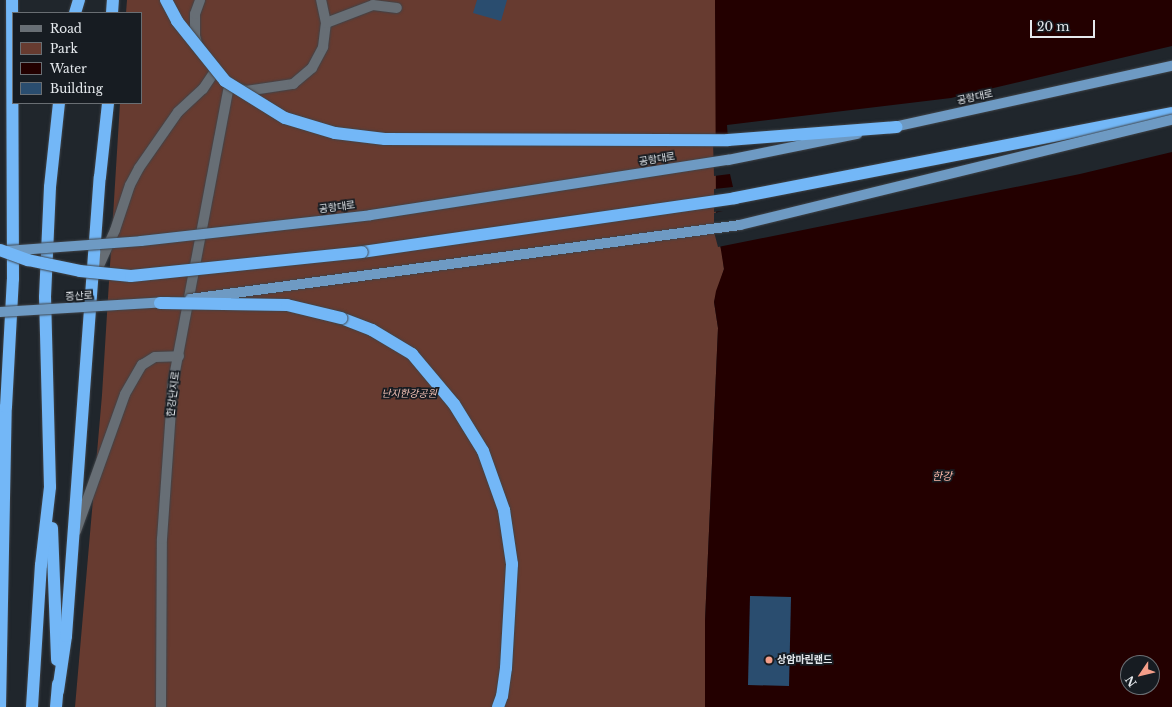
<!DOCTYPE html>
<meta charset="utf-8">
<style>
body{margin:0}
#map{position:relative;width:1172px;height:707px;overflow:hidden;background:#20262c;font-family:"Libre Baskerville","Noto Sans KR",serif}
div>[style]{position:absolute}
.green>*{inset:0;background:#673b30}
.water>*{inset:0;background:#230000}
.pier>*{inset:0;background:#20262c}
.building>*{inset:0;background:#2a4d6f}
.roads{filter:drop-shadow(0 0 1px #3f4348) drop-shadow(0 0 1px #3f4348)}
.minor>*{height:10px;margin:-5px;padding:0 5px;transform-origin:5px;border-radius:5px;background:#676e75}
.highway>*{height:12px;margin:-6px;padding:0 6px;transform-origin:6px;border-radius:6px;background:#73b7f7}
.bridges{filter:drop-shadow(0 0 1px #3f4348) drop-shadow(0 0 1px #3f4348)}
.major-bridge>*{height:10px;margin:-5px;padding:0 5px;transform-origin:5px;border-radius:5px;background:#6e9ac3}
.highway-bridge>*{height:12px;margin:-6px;padding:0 6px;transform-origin:6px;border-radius:6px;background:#73b7f7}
.dots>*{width:11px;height:11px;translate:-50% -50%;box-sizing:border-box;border:2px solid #171c22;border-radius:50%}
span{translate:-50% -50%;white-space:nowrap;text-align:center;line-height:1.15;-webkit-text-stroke:3.5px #171c22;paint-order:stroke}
.street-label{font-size:10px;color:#e5e9ed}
.park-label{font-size:10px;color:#f5c3b6;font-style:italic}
.poi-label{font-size:10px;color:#e5e9ed;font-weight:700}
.left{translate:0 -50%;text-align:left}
.water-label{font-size:11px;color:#fab8a8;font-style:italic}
.legend{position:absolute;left:12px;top:12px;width:130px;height:92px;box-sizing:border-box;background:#171c22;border:1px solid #696e73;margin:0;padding:5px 7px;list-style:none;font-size:12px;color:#e5e9ed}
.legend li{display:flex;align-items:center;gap:8px;height:20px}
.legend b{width:20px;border:1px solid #696e73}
.north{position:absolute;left:1120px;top:655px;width:40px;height:40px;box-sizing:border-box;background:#171c22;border:1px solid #696e73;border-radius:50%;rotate:235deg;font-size:11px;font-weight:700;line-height:16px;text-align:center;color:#e5e9ed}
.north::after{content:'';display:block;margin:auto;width:14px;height:18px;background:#f49e89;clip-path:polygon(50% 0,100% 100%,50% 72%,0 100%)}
.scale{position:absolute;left:1030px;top:20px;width:65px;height:18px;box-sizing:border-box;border:2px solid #e5e9ed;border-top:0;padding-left:5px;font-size:12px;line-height:14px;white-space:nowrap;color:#e5e9ed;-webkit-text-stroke:3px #171c22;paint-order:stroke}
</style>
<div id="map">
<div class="green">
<i style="clip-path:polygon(127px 0,715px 0,720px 246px,722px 251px,724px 269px,714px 302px,718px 328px,705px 621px,705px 707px,75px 707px,102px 395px,120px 103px,141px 103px,141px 13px,126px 13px)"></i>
</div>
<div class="water">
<i style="clip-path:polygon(evenodd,715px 0,1172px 0,1172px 707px,705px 707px,705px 621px,718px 328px,714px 302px,716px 291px,724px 269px,716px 219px,715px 0,1128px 663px,1152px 663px,1152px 687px,1128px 687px,1128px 663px)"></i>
</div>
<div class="pier">
<i style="clip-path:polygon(1172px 46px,1172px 152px,1080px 174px,718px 247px,714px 232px,714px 213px,723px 211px,714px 212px,714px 189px,733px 187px,730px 174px,714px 176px,713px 142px,728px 140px,727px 125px,951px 98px)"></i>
</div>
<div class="building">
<i style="clip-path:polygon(477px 0,507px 0,501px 21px,473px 13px)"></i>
<i style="clip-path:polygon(750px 596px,791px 597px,789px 686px,748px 685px)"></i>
</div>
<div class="roads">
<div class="minor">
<i style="left:326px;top:23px;width:50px;rotate:-21deg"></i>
<i style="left:373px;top:5px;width:24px;rotate:7deg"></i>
<i style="left:198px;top:47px;width:11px;rotate:-105deg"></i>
<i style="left:195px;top:36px;width:22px;rotate:-90deg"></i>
<i style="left:195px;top:14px;width:15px;rotate:-70deg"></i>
<i style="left:240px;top:89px;width:6px;rotate:18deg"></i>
<i style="left:246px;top:91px;width:48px;rotate:-8.5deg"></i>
<i style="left:293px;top:84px;width:25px;rotate:-40deg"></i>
<i style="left:312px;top:68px;width:24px;rotate:-62deg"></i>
<i style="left:323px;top:47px;width:24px;rotate:-83deg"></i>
<i style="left:326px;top:23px;width:24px;rotate:-102deg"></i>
<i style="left:94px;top:277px;width:51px;rotate:-65.9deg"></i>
<i style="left:115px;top:230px;width:47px;rotate:-71.6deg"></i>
<i style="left:130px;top:185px;width:19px;rotate:-62deg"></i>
<i style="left:139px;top:168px;width:68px;rotate:-55.1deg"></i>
<i style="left:178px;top:112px;width:34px;rotate:-43deg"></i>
<i style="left:203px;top:89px;width:18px;rotate:-56deg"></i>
<i style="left:76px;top:531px;width:145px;rotate:-70.3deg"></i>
<i style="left:125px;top:394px;width:34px;rotate:-60deg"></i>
<i style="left:142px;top:365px;width:15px;rotate:-32deg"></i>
<i style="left:155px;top:357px;width:24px;rotate:-2deg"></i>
<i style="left:161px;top:707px;width:168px;rotate:-89.7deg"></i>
<i style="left:162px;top:539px;width:157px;rotate:-86deg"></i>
<i style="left:173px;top:382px;width:302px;rotate:-79.3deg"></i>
</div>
<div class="highway">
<i style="left:75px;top:13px;width:14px;rotate:-73deg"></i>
<i style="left:112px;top:13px;width:13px;rotate:-86deg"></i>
<i style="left:362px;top:252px;width:377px;rotate:-8.2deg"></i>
<i style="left:735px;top:198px;width:445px;rotate:-11deg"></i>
<i style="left:341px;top:318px;width:33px;rotate:21deg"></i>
<i style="left:372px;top:330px;width:47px;rotate:31deg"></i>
<i style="left:412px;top:354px;width:65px;rotate:50deg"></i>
<i style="left:454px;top:404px;width:55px;rotate:58.3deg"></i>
<i style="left:483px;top:451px;width:63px;rotate:70.4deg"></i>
<i style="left:504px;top:510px;width:55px;rotate:81.6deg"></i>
<i style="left:512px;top:564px;width:104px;rotate:93.3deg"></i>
<i style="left:506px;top:668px;width:28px;rotate:98deg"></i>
<i style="left:502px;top:696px;width:12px;rotate:110deg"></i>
<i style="left:52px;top:528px;width:132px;rotate:87.8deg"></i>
<i style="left:58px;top:691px;width:56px;rotate:-81.7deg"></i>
<i style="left:66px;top:636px;width:460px;rotate:-85.8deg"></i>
<i style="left:100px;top:177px;width:74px;rotate:-83.8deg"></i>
<i style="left:0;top:707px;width:300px;rotate:-88.9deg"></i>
<i style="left:6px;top:407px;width:128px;rotate:-86.9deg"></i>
<i style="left:13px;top:279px;width:279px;rotate:-90.2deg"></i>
<i style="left:32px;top:707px;width:142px;rotate:-86.4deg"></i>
<i style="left:41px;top:565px;width:79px;rotate:-83.4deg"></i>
<i style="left:50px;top:487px;width:190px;rotate:-91.5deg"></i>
<i style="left:45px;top:297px;width:110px;rotate:-87.4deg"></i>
<i style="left:50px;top:187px;width:84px;rotate:-83.9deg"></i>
<i style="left:56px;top:707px;width:23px;rotate:-85deg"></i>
</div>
</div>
<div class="bridges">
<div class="major-bridge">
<i style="left:889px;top:128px;width:290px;rotate:-12.4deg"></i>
<i style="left:6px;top:251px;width:135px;rotate:-4.2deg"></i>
<i style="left:141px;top:241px;width:231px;rotate:-6.4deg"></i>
<i style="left:371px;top:215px;width:361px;rotate:-8.8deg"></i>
<i style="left:728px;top:160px;width:132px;rotate:-11.4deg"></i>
<i style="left:190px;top:299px;width:555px;rotate:-7.66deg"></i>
<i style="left:740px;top:225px;width:445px;rotate:-13.7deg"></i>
<i style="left:0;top:312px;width:168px;rotate:-3.4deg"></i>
</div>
<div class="highway-bridge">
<i style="left:166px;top:0;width:24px;rotate:62deg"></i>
<i style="left:177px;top:21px;width:77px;rotate:51.3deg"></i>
<i style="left:225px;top:81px;width:70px;rotate:31.7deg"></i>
<i style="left:285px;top:118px;width:52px;rotate:16.7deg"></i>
<i style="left:335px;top:133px;width:50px;rotate:6.8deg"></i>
<i style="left:385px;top:139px;width:343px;rotate:0.2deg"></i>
<i style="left:728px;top:140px;width:169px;rotate:-4.4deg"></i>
<i style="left:0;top:250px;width:30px;rotate:20deg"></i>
<i style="left:28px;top:260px;width:53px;rotate:11.9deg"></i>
<i style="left:80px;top:271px;width:51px;rotate:5.6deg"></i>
<i style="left:131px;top:276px;width:232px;rotate:-5.9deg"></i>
<i style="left:160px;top:303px;width:127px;rotate:0.9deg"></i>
<i style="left:287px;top:305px;width:56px;rotate:13.5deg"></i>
</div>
</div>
<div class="dots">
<i style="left:769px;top:660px;background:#f49e89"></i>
</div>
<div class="street-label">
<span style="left:975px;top:97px;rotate:-12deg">공항대로</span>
<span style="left:657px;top:159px;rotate:-9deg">공항대로</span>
<span style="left:337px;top:207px;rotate:-7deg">공항대로</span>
<span style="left:79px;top:296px;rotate:-3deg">증산로</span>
<span style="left:173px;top:394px;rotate:-83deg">한강난지로</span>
</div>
<div class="park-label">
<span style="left:409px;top:394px">난지한강공원</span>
</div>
<div class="poi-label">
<span class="left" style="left:777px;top:660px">상암마린랜드</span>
</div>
<div class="water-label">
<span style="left:942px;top:476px">한강</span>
</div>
<ul class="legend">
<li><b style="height:5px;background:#676e75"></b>Road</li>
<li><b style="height:11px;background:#673b30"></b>Park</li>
<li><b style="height:11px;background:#230000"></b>Water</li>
<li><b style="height:11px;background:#2a4d6f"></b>Building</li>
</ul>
<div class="north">N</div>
<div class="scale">20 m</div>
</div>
